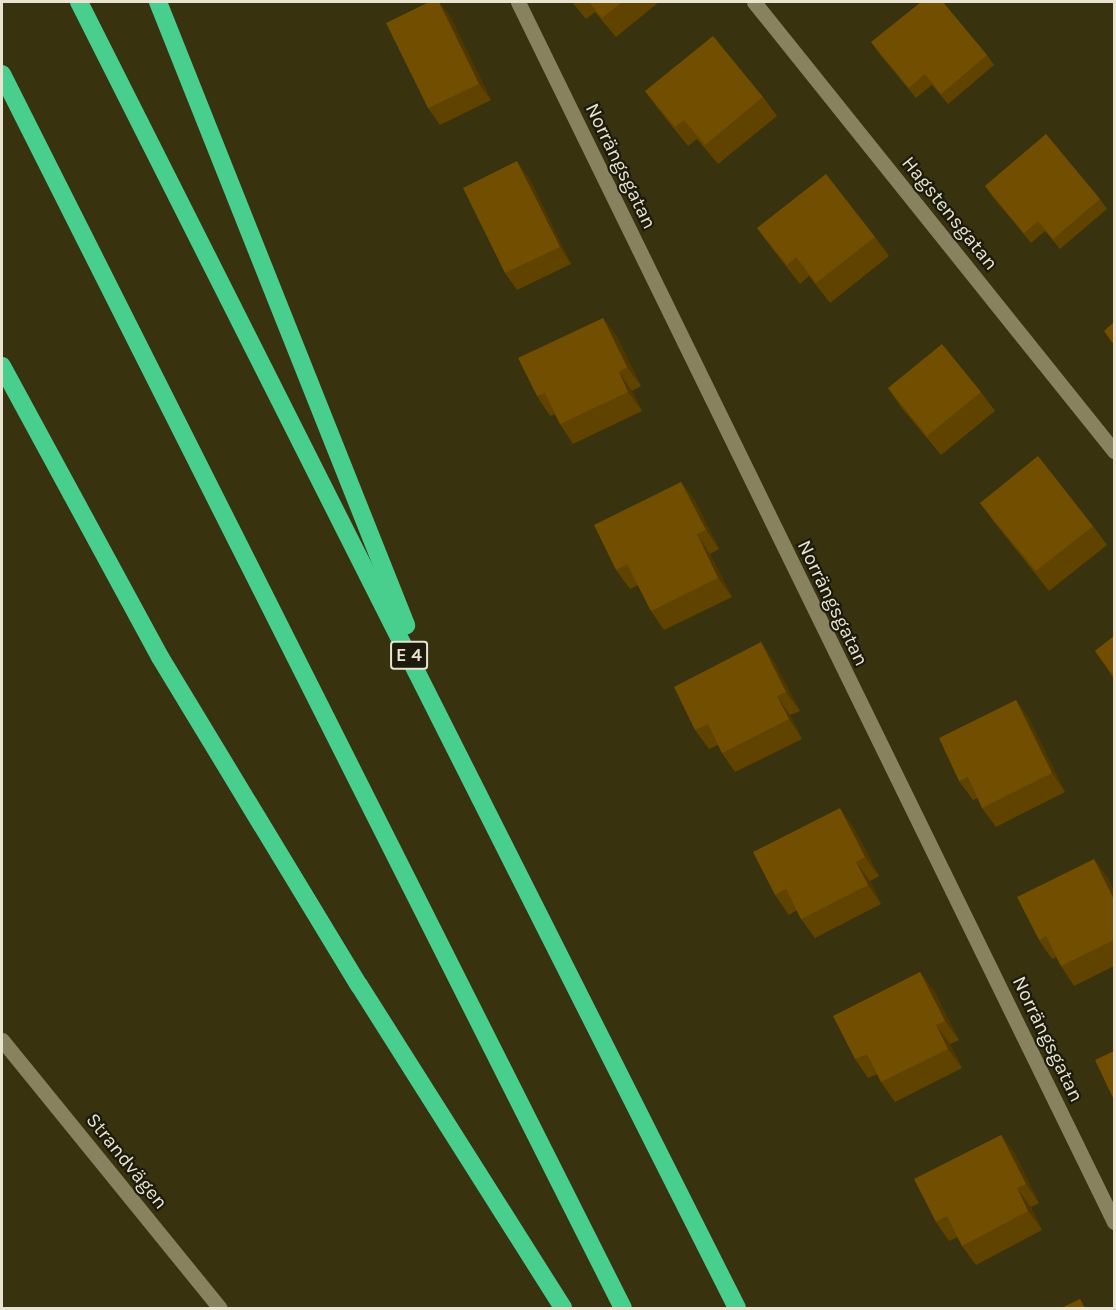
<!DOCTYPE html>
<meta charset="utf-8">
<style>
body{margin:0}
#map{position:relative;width:1116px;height:1310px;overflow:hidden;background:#38320f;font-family:Karla,sans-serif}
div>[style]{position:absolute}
.minor>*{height:15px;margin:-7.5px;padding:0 7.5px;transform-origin:7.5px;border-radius:7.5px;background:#89825e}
.tertiary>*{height:15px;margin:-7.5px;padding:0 7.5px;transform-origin:7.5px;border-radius:7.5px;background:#89825e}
.motorway>*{height:18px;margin:-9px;padding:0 9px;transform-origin:9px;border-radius:9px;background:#48cf8d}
.wall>*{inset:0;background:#614300}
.shaded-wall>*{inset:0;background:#4f3700}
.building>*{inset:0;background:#714e00}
span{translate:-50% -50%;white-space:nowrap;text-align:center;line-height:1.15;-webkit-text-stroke:4.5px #1c1a0b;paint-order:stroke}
.shield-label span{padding:2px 4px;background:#1c1a0b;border:2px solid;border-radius:4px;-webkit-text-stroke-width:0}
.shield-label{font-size:18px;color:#e8e4d1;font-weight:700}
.street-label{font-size:20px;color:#e8e4d1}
.frame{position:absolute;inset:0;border:3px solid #e8e4d1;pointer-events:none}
</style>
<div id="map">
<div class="minor">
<i style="left:518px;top:2px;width:1358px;rotate:63.96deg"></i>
<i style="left:754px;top:2px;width:576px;rotate:51.28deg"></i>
</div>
<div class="tertiary">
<i style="left:2px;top:1040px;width:345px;rotate:50.9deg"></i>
</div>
<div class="motorway">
<i style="left:79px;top:2px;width:1462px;rotate:63.26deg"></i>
<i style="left:158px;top:2px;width:671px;rotate:68.29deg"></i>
<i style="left:2px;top:74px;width:1381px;rotate:63.29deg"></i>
<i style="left:2px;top:366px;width:331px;rotate:61.5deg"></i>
<i style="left:160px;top:657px;width:384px;rotate:58.8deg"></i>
<i style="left:359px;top:985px;width:382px;rotate:57.7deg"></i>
</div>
<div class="wall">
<i style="clip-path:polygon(572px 2px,659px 2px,616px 37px,595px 12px,586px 19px)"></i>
<i style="clip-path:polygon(449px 14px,491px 100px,440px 125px,428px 108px)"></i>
<i style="clip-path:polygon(871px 42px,987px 55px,994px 65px,948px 104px,932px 85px,916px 98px,878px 52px)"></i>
<i style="clip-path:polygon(645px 91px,763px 97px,777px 116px,718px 164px,697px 139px,688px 146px,659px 110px)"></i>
<i style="clip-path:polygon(529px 178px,571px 264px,517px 290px,505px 273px)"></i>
<i style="clip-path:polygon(985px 186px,1100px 199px,1107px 209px,1060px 249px,1045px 231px,1031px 243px,992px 196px)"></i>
<i style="clip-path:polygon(757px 228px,875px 237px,889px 256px,830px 303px,809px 276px,800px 284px,771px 247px)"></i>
<i style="clip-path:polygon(603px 318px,617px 337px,641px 386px,632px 391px,642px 411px,573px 444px,560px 424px,555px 414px,550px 416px,537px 396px)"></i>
<i style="clip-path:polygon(888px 388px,981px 392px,995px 411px,941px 455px,901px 407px)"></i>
<i style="clip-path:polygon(681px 482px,695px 501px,719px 549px,710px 554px,732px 597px,664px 630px,651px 611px,638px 585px,630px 589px,616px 570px)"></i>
<i style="clip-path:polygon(980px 503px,1093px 526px,1107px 545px,1049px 591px,994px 522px)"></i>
<i style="clip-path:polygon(1114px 636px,1114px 679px,1095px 651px)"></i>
<i style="clip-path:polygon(761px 642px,774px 662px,800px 711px,790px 715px,802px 739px,735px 772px,722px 753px,718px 745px,709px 749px,695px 730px)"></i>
<i style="clip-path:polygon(1016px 700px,1029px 719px,1065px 792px,996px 827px,982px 808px,978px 798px,973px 800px,959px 781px)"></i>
<i style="clip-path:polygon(854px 828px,879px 876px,870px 881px,881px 904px,815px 938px,801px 919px,797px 910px,789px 915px,775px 895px)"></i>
<i style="clip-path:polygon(1094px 859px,1108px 878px,1114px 892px,1114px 966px,1074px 986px,1061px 966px,1056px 957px,1052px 959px,1039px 940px)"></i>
<i style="clip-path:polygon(920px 972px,934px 991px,959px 1040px,950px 1044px,962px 1068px,895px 1102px,881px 1082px,877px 1074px,868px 1078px,855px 1059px)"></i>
<i style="clip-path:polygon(1001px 1135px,1015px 1154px,1039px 1203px,1031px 1207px,1042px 1230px,976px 1265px,962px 1246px,958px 1237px,949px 1241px,936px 1222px)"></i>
</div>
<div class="shaded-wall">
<i style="clip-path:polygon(439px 2px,449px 14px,491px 100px,479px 84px)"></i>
<i style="clip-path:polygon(517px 161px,529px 178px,571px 264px,560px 247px)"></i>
<i style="clip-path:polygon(603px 318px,617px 337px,641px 386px,627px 367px)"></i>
<i style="clip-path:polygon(619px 372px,632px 391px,642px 411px,628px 392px)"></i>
<i style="clip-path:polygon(681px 482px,695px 501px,719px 549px,706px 530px)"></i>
<i style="clip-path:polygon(697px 534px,710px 554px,732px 597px,718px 578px)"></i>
<i style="clip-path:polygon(761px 642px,774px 662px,800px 711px,786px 692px)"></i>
<i style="clip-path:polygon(777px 696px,790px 715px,802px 739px,789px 719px)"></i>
<i style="clip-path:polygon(1016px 700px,1029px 719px,1065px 792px,1052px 773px)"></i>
<i style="clip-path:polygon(840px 808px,854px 828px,879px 876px,865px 857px)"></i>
<i style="clip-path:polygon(1094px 859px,1108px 878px,1114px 892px,1114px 900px)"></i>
<i style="clip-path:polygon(856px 862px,870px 881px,881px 904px,868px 885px)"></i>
<i style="clip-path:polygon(920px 972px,934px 991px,959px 1040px,945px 1021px)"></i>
<i style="clip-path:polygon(936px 1025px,950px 1044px,962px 1068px,948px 1049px)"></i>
<i style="clip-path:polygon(1001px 1135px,1015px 1154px,1039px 1203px,1026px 1184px)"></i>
<i style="clip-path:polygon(1017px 1188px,1031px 1207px,1042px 1230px,1028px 1211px)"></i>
</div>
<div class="building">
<i style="clip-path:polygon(429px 2px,439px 2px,479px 84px,428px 108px,386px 23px)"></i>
<i style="clip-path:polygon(589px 2px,622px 2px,602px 18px)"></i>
<i style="clip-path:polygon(921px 2px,943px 2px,987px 55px,941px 94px,925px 74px,909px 88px,871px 42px)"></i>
<i style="clip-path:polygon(713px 36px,763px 97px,705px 145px,684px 120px,675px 127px,645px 91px)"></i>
<i style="clip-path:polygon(1046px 134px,1100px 199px,1053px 239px,1038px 221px,1024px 233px,985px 186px)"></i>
<i style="clip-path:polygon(517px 161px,560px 247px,505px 273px,463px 188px)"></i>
<i style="clip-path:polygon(826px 174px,875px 237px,816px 283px,796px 257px,787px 265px,757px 228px)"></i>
<i style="clip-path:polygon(603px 318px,627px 367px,619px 372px,628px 392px,560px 424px,545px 393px,537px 396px,518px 358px)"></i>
<i style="clip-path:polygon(1114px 322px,1114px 345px,1104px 331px)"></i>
<i style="clip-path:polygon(942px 344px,981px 392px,927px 436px,888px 388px)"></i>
<i style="clip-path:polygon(1038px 456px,1093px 526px,1036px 571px,980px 503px)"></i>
<i style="clip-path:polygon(681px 482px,706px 530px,697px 534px,718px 578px,651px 611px,627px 564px,616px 570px,594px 525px)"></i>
<i style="clip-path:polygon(1114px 636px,1114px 676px,1095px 651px)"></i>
<i style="clip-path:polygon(761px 642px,786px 692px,777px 696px,789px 719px,722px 753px,708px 724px,695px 730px,674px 687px)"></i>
<i style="clip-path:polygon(1016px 700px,1052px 773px,982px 808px,968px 777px,959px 781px,939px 738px)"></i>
<i style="clip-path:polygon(840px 808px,865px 857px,856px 862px,868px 885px,801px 919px,786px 889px,775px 895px,753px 852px)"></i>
<i style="clip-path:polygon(1094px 859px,1114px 900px,1114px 940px,1061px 966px,1046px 936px,1039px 940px,1017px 897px)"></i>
<i style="clip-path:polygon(920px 972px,945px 1021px,936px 1025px,948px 1049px,881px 1082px,867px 1054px,855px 1059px,833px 1016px)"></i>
<i style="clip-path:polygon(1114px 1051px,1114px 1100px,1095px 1060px)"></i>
<i style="clip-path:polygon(1001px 1135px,1026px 1184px,1017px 1188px,1028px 1211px,962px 1246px,947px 1216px,936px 1222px,914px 1179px)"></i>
<i style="clip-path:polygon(1080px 1299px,1085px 1308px,1061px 1308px)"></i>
</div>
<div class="shield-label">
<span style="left:409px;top:655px">E 4</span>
</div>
<div class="street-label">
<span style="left:621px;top:166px;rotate:64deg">Norrängsgatan</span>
<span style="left:950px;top:213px;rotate:51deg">Hagstensgatan</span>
<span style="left:833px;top:603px;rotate:64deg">Norrängsgatan</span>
<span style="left:1048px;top:1039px;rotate:64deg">Norrängsgatan</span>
<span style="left:127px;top:1161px;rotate:51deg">Strandvägen</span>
</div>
<div class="frame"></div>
</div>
